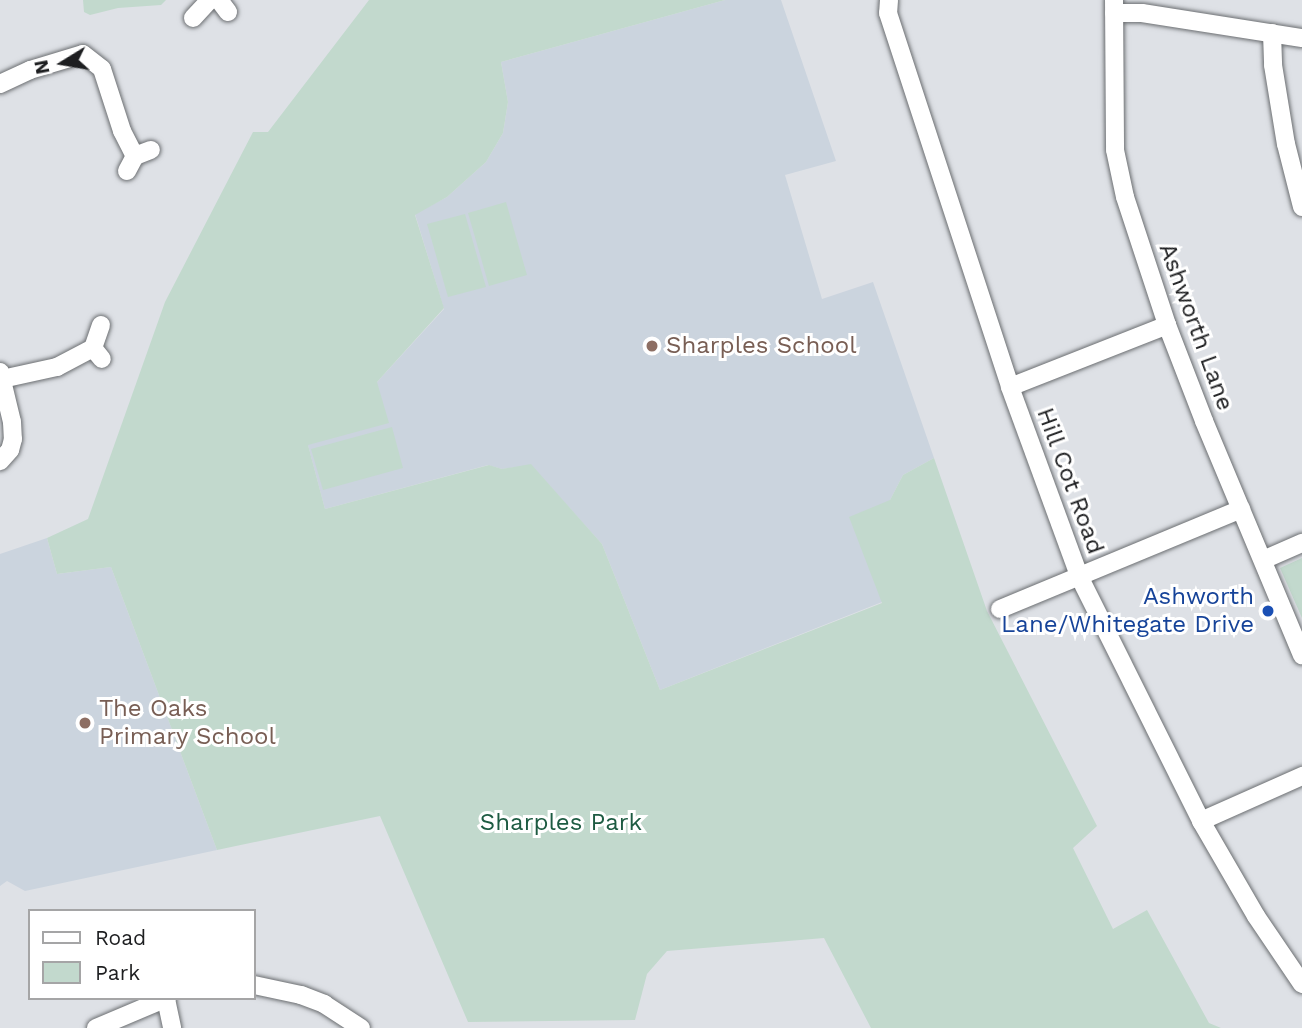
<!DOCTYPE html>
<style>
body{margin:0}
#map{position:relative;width:1302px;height:1028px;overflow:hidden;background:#dee1e6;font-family:"Work Sans",sans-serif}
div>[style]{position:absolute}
.built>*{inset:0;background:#cbd4de}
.green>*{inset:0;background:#c2d9cd}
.roads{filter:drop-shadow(0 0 2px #6b6e71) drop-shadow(0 0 2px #6b6e71)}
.street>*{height:18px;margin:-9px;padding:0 9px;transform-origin:9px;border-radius:9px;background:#fff}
.dots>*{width:19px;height:19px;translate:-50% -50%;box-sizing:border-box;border:4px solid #fff;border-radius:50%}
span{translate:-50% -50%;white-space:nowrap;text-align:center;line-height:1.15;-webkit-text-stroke:6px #fff;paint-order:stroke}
.street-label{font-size:24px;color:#1d1e20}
.education-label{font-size:24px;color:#785e54}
.left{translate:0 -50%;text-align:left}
.transit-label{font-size:24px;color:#164399}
.right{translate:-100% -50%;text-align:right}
.park-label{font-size:24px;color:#1d5b42}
.legend{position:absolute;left:28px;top:909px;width:228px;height:91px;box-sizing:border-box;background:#fff;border:2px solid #a5a5a6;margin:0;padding:9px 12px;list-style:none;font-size:21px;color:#1d1e20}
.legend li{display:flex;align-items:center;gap:14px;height:35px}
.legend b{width:35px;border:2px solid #a5a5a6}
.north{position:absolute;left:28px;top:28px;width:70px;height:70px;-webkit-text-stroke:5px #fff;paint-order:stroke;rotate:259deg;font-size:19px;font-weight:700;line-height:28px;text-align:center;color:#1d1e20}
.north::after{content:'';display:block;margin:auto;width:24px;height:32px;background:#1d1e20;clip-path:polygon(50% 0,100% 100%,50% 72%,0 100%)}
</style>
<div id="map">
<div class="built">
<i style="clip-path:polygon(725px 0,781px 0,836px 161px,785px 175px,822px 299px,873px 282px,934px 458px,903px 475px,890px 500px,882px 602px,660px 690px,602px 544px,531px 465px,502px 469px,488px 465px,325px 509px,297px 404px,377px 382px,444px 309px,415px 214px,447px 197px,486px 162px,503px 133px,508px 102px,501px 62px)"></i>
<i style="clip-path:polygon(47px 538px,57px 574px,111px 567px,217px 850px,25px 891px,7px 881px,0 886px,0 554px)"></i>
</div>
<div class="green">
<i style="clip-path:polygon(83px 0,166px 0,161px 5px,118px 8px,90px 15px,84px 12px)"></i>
<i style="clip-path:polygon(369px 0,725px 0,501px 62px,508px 102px,503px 133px,486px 162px,447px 197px,415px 215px,444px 308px,377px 382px,389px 423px,308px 445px,325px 509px,489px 465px,502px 469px,531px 464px,602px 544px,660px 690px,882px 603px,849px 517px,890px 500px,903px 475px,934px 458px,987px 611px,1097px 826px,1073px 848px,1113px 929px,1147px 910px,1209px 1023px,1221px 1028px,871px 1028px,824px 938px,667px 951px,647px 974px,635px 1020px,468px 1022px,380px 816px,217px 850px,111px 567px,57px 574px,47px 538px,88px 519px,165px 302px,253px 132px,268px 132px)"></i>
<i style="clip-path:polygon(506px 202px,527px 275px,489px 286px,468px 213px)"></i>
<i style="clip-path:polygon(465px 214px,486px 287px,448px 297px,427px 224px)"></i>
<i style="clip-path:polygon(392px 427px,403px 468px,323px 490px,311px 449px)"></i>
<i style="clip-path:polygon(1302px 558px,1302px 618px,1280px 568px)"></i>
</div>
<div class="roads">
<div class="street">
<i style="left:219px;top:0;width:15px;rotate:53deg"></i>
<i style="left:889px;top:0;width:13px;rotate:94deg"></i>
<i style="left:888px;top:13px;width:393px;rotate:71.9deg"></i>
<i style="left:1010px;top:387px;width:201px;rotate:69.9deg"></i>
<i style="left:1079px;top:576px;width:274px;rotate:63.5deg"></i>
<i style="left:1201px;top:821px;width:110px;rotate:59.9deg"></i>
<i style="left:1256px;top:916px;width:82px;rotate:55.9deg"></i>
<i style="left:1114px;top:0;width:150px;rotate:89.6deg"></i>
<i style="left:1115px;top:150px;width:48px;rotate:78deg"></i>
<i style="left:1125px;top:197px;width:135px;rotate:71.8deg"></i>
<i style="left:1167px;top:325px;width:103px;rotate:68.9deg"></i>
<i style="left:1204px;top:421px;width:254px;rotate:67.3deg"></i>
<i style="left:1114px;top:13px;width:28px"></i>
<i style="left:1142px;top:13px;width:162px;rotate:8.9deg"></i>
<i style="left:193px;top:18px;width:25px;rotate:-47deg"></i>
<i style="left:1272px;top:33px;width:32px;rotate:88deg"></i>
<i style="left:1273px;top:65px;width:80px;rotate:80.7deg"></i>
<i style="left:1286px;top:144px;width:65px;rotate:75.7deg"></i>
<i style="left:0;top:84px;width:33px;rotate:-25deg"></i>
<i style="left:30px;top:70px;width:55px;rotate:-16.8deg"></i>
<i style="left:83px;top:54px;width:24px;rotate:38deg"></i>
<i style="left:102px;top:69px;width:65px;rotate:72.1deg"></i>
<i style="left:122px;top:131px;width:28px;rotate:63deg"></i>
<i style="left:127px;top:171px;width:17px;rotate:-62deg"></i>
<i style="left:135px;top:156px;width:17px;rotate:-21deg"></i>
<i style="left:101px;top:325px;width:24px;rotate:109deg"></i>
<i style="left:93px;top:348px;width:14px;rotate:51deg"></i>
<i style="left:0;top:372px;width:51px;rotate:76.5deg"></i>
<i style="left:12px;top:422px;width:17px;rotate:87deg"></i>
<i style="left:13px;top:439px;width:11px;rotate:105deg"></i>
<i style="left:10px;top:450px;width:15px;rotate:132deg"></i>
<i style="left:2px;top:379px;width:56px;rotate:-12.3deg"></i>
<i style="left:57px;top:367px;width:41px;rotate:-27.8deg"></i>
<i style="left:1010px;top:387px;width:169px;rotate:-21.5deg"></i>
<i style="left:1263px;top:560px;width:43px;rotate:-23.6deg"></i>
<i style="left:1000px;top:609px;width:261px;rotate:-22.5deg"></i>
<i style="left:1201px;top:821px;width:111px;rotate:-24deg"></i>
<i style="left:254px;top:985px;width:48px;rotate:12deg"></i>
<i style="left:301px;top:995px;width:25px;rotate:21deg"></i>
<i style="left:324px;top:1004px;width:44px;rotate:33deg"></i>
<i style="left:166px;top:999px;width:30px;rotate:78deg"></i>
<i style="left:96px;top:1028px;width:77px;rotate:-22.9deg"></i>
</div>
</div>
<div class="dots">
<i style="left:652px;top:346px;background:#8d6e63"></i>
<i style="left:1268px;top:611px;background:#1a4fb4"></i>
<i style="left:85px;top:723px;background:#8d6e63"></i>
</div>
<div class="street-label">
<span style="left:1196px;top:327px;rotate:70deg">Ashworth Lane</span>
<span style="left:1070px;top:481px;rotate:70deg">Hill Cot Road</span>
</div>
<div class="education-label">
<span class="left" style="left:666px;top:346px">Sharples School</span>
<span class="left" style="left:99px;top:723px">The Oaks<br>Primary School</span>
</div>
<div class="transit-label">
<span class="right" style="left:1254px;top:611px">Ashworth<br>Lane/Whitegate Drive</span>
</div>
<div class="park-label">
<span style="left:561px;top:823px">Sharples Park</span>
</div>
<ul class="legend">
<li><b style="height:9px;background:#fff"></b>Road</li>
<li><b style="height:19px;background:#c2d9cd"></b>Park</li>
</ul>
<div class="north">N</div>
</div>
